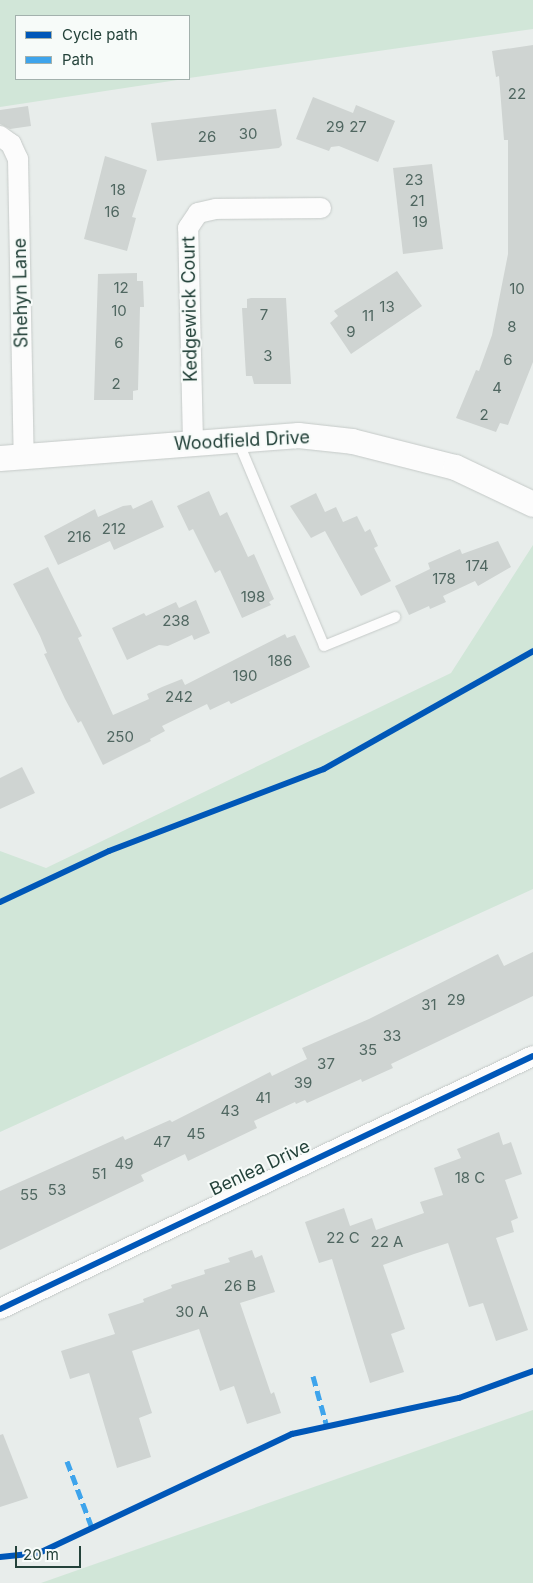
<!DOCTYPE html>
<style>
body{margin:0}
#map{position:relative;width:533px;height:1583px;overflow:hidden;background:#e8edeb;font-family:Inter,sans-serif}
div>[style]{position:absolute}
.green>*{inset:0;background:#d1e6d8}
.building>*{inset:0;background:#cfd4d2}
.roads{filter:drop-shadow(0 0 1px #c5cac8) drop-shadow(0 0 1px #c5cac8)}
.service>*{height:10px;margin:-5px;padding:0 5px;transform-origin:5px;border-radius:5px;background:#fcfcfc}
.minor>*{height:20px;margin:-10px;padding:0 10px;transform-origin:10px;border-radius:10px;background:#fcfcfc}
.tertiary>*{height:25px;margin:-12.5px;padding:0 12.5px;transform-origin:12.5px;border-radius:12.5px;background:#fcfcfc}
.quiet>*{height:5px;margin-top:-2.5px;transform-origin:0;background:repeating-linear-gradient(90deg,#3ea4ec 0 10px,transparent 0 15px)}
.cycleway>*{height:6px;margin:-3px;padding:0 3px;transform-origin:3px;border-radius:3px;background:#0057b8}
span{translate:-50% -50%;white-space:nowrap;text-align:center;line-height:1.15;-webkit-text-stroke:4px #f7fbf9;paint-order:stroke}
.number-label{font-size:15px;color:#506761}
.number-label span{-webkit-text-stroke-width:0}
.street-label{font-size:18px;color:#24423a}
.legend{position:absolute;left:15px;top:15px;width:175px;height:65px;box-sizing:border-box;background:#f7fbf9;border:1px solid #a3b1ad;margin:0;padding:6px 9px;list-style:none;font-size:15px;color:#24423a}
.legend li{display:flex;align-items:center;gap:10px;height:25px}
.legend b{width:25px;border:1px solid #a3b1ad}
.scale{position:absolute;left:15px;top:1546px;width:66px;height:22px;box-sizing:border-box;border:2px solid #24423a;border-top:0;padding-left:6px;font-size:15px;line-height:18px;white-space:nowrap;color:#24423a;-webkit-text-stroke:4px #f7fbf9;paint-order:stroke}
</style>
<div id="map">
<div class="green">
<i style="clip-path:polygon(0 0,533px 0,533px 29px,189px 78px,189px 16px,16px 16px,16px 79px,184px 79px,0 107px)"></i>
<i style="clip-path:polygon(533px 545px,533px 889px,0 1132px,0 851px,46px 868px,451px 673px)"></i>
<i style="clip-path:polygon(533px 1410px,533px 1583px,41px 1583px)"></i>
</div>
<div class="building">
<i style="clip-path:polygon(533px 45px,533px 362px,508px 425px,500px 423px,496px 432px,456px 418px,476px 370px,479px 371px,492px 335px,508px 254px,508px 140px,504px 140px,499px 76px,496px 77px,492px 51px)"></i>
<i style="clip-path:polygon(313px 97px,353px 113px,356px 105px,395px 121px,378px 162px,339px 146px,331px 147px,329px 151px,296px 139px)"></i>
<i style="clip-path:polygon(28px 106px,31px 126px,10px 129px,0 124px,0 110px)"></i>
<i style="clip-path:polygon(276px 109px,282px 145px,279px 148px,157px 161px,151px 123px)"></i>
<i style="clip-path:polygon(105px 156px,147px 170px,132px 217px,136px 218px,127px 251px,84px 239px)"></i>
<i style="clip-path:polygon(432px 164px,443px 249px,403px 254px,393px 168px)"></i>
<i style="clip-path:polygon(397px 271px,422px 306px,351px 354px,330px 323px,338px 316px,334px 311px)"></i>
<i style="clip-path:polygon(137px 273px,137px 281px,143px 281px,144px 307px,140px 307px,138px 390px,133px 391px,133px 400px,94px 400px,98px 274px)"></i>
<i style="clip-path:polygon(251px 298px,286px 298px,291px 384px,254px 384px,252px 376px,246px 376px,242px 308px,247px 308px,247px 299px)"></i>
<i style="clip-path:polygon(209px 491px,220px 516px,227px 512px,248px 557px,254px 554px,274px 599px,269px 602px,271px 605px,242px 618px,220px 570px,215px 573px,193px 529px,189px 531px,177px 506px)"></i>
<i style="clip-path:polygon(316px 493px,325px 512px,336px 507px,343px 522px,357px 516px,365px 532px,370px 529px,378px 546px,374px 548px,391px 581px,361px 596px,325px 531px,311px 538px,290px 506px)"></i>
<i style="clip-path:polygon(152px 500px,164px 527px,114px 550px,110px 541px,58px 565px,44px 536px,95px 509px,98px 517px,123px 506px,131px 505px,133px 509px)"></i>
<i style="clip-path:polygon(498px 541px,511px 567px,478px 586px,475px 581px,443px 596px,446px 602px,430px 609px,429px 606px,409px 615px,395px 586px,430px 569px,428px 563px,460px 549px,462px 554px)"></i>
<i style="clip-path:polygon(48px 567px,82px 636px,78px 638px,113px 715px,149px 699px,147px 694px,162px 687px,182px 679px,185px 685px,285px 634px,287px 638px,295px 635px,310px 667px,231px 704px,229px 701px,210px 710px,207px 704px,162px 726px,165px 731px,150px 739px,151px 741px,103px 765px,81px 721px,78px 723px,65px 699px,44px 654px,47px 653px,40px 636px,13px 584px)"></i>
<i style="clip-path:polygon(196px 600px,210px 633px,194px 640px,192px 635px,168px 646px,159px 645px,127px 660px,112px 628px,144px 613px,146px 616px,176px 602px,179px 608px)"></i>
<i style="clip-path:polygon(22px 767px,35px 793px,0 809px,0 778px)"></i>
<i style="clip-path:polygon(533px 952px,533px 996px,391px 1064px,393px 1068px,362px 1082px,361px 1079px,307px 1103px,305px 1100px,296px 1104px,295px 1102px,254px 1121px,257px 1128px,188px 1161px,185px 1154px,141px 1175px,144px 1181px,0 1250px,0 1191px,123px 1136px,125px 1140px,170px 1120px,172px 1122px,270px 1072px,272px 1076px,307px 1059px,302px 1048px,369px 1019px,498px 954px,504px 966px)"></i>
<i style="clip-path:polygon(499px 1132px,503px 1145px,511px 1142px,522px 1174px,505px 1180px,518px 1218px,511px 1221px,514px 1232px,496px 1238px,528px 1330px,496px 1341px,483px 1303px,469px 1307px,448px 1243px,414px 1254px,383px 1265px,405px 1329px,391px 1334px,404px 1372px,370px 1383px,332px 1259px,319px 1263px,305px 1222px,344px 1208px,350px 1226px,372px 1218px,376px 1230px,424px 1213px,420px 1202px,443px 1195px,434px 1168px,461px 1158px,457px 1149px)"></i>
<i style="clip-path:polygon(252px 1250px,255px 1258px,262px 1255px,275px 1292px,240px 1303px,271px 1394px,274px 1392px,281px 1413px,247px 1424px,234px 1386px,220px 1391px,199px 1329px,132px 1351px,152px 1413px,139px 1418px,151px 1457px,117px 1468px,89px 1373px,70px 1379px,61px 1351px,115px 1334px,108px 1314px,144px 1302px,143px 1299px,172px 1288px,171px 1285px,205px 1274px,204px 1270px,230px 1262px,228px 1258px)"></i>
<i style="clip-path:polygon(3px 1434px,28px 1498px,0 1507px,0 1435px)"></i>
</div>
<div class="roads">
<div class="service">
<i style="left:238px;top:441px;width:222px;rotate:67.2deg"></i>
<i style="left:324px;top:646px;width:77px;rotate:-22.2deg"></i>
</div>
<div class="minor">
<i style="left:0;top:136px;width:14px;rotate:36deg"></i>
<i style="left:11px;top:144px;width:17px;rotate:65deg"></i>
<i style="left:18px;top:159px;width:299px;rotate:88.9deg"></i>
<i style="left:193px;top:442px;width:214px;rotate:-91.3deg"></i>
<i style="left:188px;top:228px;width:18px;rotate:-56deg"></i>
<i style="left:198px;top:213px;width:18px;rotate:-13deg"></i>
<i style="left:216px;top:209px;width:105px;rotate:-0.5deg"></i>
<i style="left:0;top:1309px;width:590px;rotate:-25.39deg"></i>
</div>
<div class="tertiary">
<i style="left:0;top:458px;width:299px;rotate:-4.4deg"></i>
<i style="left:298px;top:435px;width:54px;rotate:6.3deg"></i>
<i style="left:352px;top:441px;width:106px;rotate:14.2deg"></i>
<i style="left:455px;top:467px;width:86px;rotate:25.4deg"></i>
</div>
</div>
<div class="quiet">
<i style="left:313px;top:1376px;width:53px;rotate:74.6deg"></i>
<i style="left:67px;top:1461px;width:72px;rotate:69.5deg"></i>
</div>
<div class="cycleway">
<i style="left:0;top:902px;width:120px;rotate:-25.1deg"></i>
<i style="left:109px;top:851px;width:230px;rotate:-20.9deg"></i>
<i style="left:324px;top:769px;width:240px;rotate:-29.4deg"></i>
<i style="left:0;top:1309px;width:590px;rotate:-25.39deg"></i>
<i style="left:0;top:1557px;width:39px;rotate:-6deg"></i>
<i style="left:39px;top:1553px;width:280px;rotate:-25.2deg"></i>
<i style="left:292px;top:1434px;width:171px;rotate:-12.2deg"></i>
<i style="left:459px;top:1398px;width:79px;rotate:-20deg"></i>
</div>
<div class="number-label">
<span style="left:517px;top:94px">22</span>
<span style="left:335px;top:127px">29</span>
<span style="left:358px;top:127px">27</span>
<span style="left:248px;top:134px">30</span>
<span style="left:207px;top:137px">26</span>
<span style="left:414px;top:180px">23</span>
<span style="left:118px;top:190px">18</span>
<span style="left:417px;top:201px">21</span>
<span style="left:112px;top:212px">16</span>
<span style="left:420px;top:222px">19</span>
<span style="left:121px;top:288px">12</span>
<span style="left:517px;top:289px">10</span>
<span style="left:387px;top:307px">13</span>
<span style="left:119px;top:311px">10</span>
<span style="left:264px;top:315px">7</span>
<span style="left:368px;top:316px">11</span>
<span style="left:512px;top:327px">8</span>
<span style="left:351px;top:332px">9</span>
<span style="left:119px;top:343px">6</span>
<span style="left:268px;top:356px">3</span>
<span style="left:508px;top:360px">6</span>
<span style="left:116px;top:384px">2</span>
<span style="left:497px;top:388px">4</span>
<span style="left:484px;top:415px">2</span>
<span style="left:114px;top:529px">212</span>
<span style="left:79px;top:537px">216</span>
<span style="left:477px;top:566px">174</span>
<span style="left:444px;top:579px">178</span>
<span style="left:253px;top:597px">198</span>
<span style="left:176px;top:621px">238</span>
<span style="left:280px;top:661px">186</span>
<span style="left:245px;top:676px">190</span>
<span style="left:179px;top:697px">242</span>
<span style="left:120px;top:737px">250</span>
<span style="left:456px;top:1000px">29</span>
<span style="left:429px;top:1005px">31</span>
<span style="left:392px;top:1036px">33</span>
<span style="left:368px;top:1050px">35</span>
<span style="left:326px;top:1064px">37</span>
<span style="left:303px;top:1083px">39</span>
<span style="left:263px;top:1098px">41</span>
<span style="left:230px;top:1111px">43</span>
<span style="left:196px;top:1134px">45</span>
<span style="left:162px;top:1142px">47</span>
<span style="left:124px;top:1164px">49</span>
<span style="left:99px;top:1174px">51</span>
<span style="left:470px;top:1178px">18 C</span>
<span style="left:57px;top:1190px">53</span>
<span style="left:29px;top:1195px">55</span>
<span style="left:343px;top:1238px">22 C</span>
<span style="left:387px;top:1242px">22 A</span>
<span style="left:240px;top:1286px">26 B</span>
<span style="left:192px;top:1312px">30 A</span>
</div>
<div class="street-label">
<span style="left:21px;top:293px;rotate:-91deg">Shehyn Lane</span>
<span style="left:190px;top:309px;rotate:-91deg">Kedgewick Court</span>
<span style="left:242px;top:441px;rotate:-3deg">Woodfield Drive</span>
<span style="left:260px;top:1168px;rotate:-25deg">Benlea Drive</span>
</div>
<ul class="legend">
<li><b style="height:6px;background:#0057b8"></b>Cycle path</li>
<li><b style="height:6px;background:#3ea4ec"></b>Path</li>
</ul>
<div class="scale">20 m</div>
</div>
